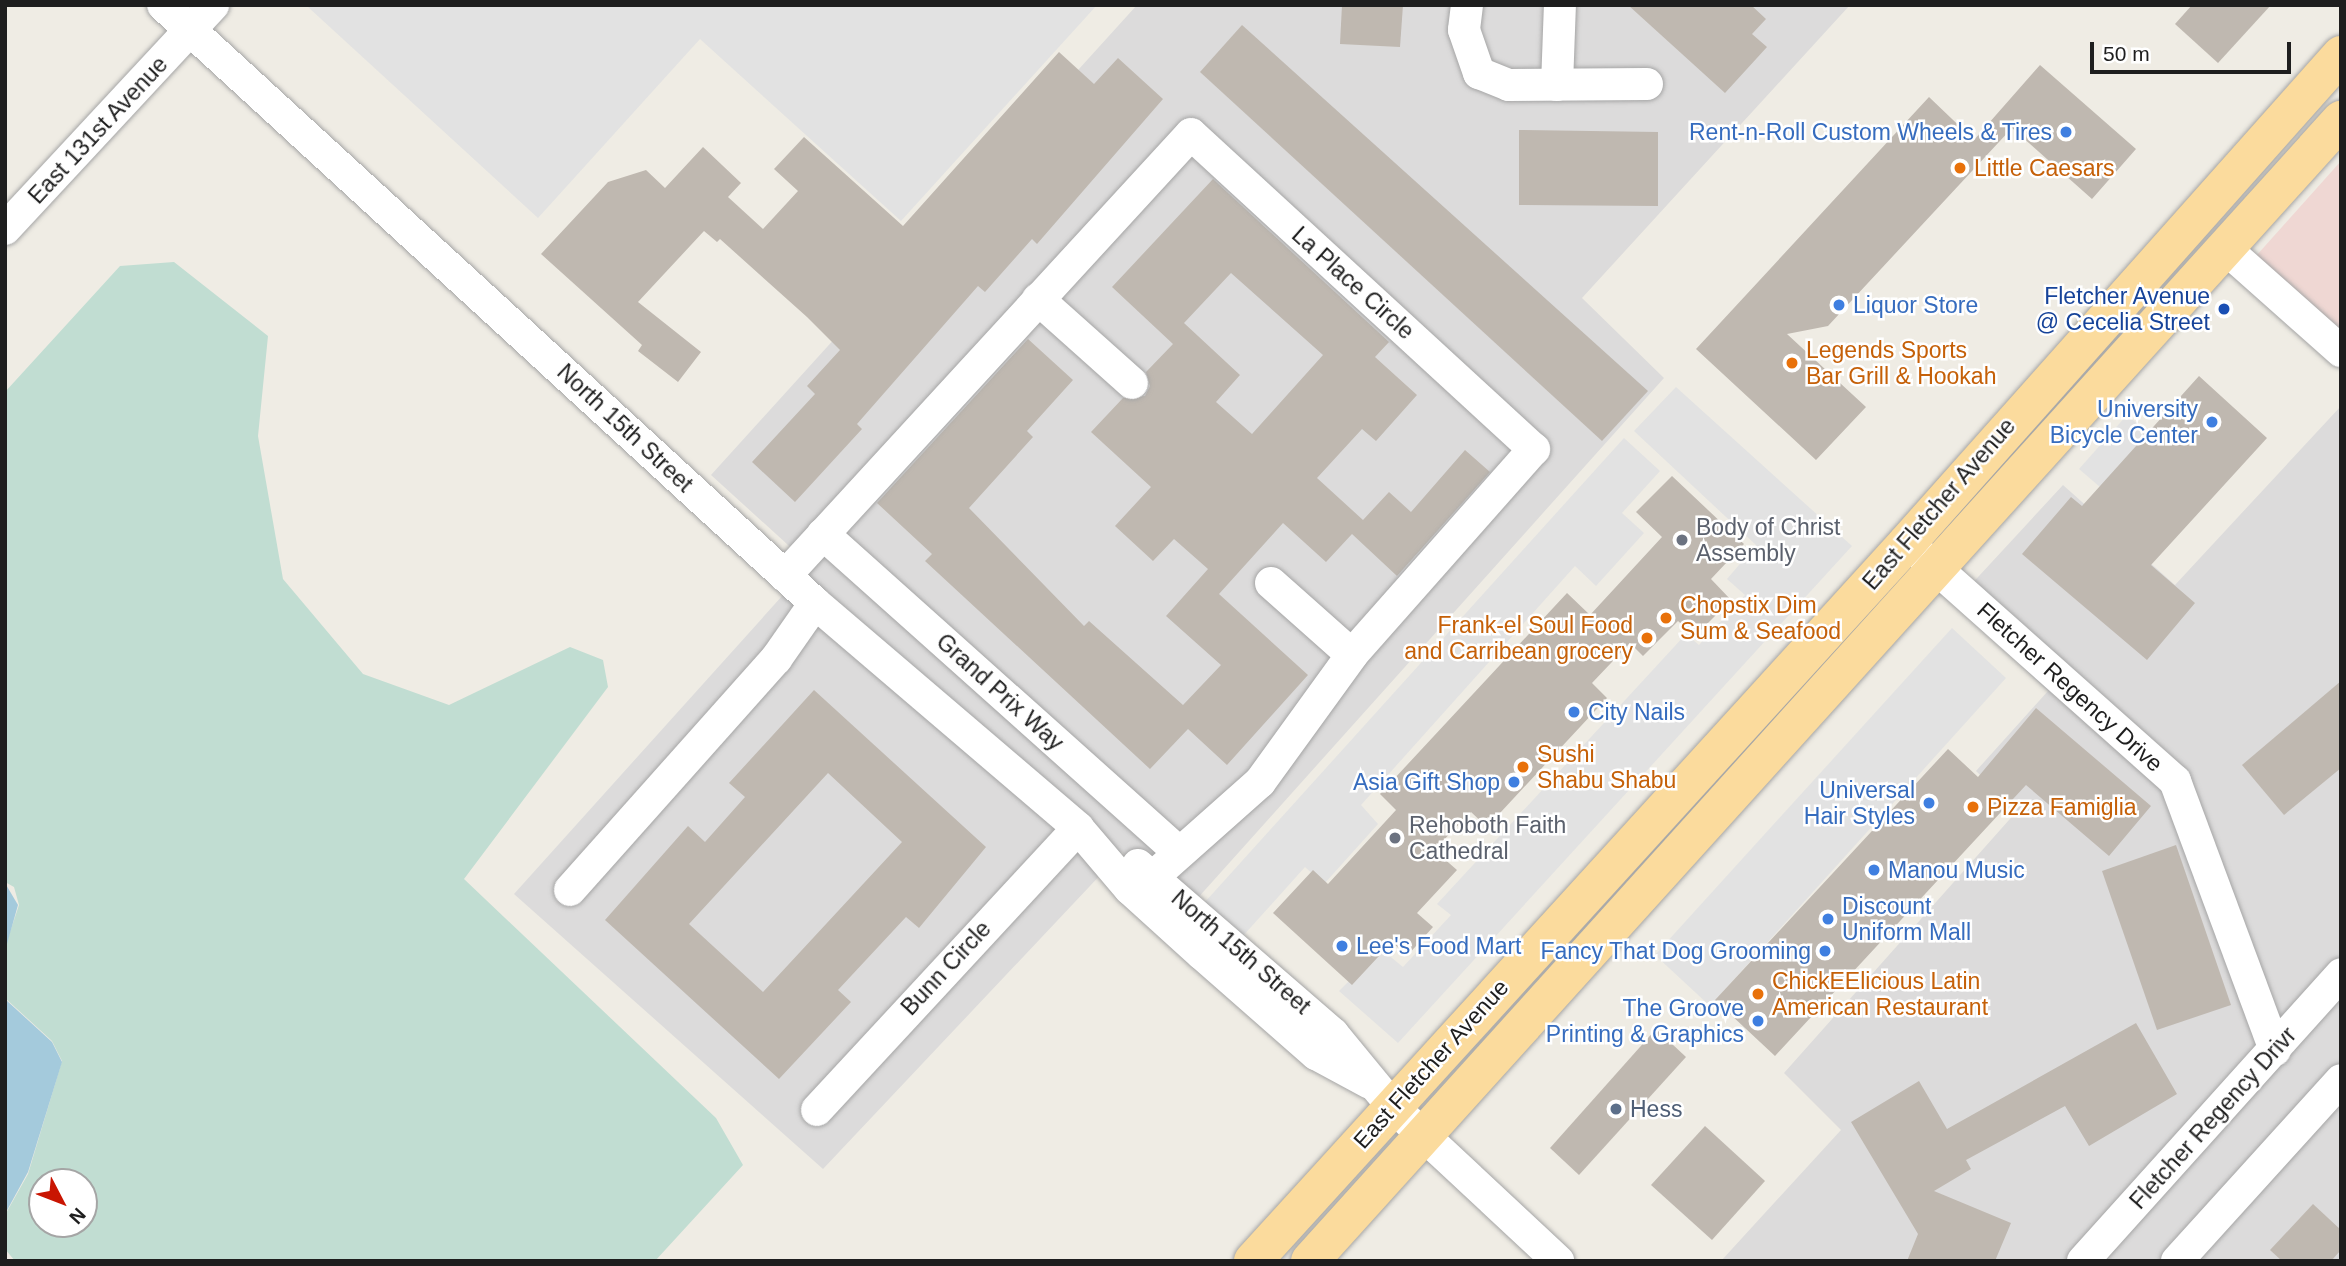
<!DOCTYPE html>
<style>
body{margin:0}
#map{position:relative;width:2346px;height:1266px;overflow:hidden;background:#efece4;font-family:Helvetica,sans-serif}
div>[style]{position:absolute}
.residential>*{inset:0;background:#dcdbdb}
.commercial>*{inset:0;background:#efd7d3}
.wetland>*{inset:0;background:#c1ddd2}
.parking>*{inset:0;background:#e2e2e2}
.water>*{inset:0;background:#a4cadc}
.building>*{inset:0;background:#bfb8b0}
.roads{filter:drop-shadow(0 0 2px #a5a5a5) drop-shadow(0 0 2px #a5a5a5)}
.minor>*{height:32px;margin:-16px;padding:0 16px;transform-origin:16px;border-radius:16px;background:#fff}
.major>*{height:38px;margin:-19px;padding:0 19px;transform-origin:19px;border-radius:19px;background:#fbdb9d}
.dots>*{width:19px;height:19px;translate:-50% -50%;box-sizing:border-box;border:4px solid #fff;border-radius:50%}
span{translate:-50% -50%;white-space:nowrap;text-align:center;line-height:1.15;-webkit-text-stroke:5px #fff;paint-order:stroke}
.street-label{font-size:23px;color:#1e1e1e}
.shop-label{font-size:23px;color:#366cbe}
.right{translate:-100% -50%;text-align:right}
.left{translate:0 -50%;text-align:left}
.food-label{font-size:23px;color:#c56008}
.transit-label{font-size:23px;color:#164399}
.worship-label{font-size:23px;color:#5b616d}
.service-label{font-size:23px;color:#4e5e75}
.frame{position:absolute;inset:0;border:7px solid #1e1e1e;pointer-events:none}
.north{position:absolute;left:28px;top:1168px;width:70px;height:70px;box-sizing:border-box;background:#fff;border:2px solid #a5a5a5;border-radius:50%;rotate:132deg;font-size:19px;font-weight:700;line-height:28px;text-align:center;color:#1e1e1e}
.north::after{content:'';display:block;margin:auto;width:24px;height:32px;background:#c91502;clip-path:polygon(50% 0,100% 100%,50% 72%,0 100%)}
.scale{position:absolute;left:2090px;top:42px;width:201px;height:32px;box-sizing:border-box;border:4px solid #1e1e1e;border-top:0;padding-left:9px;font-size:21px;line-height:24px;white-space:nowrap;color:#1e1e1e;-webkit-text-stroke:5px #fff;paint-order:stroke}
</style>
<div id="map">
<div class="residential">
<i style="clip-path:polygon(1137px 5px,1850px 5px,1582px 298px,1664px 378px,1187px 910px,1122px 852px,823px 1169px,514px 894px,810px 565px,711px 475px)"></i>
<i style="clip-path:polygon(2341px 406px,2341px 1261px,1721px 1261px,1841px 1130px,1784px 1073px,2017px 811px,1976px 771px,2048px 691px,1954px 603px,2063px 485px,2175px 585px)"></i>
</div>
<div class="commercial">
<i style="clip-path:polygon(2341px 161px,2341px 332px,2256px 256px)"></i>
</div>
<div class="wetland">
<i style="clip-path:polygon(evenodd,174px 262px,268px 336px,258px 436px,283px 579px,363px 674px,449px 705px,570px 647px,603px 660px,608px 687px,464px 879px,716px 1118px,743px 1165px,655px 1261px,15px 1261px,5px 1249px,5px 1215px,28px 1174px,62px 1061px,52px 1041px,5px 998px,5px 947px,19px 905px,14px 887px,5px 882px,5px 392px,120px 266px,174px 262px,42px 1182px,84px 1182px,84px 1224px,42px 1224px,42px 1182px)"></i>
</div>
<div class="parking">
<i style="clip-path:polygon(1097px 5px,901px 221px,700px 39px,538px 218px,308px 7px)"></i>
<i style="clip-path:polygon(1676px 387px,1852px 546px,1398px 1043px,1339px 991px,1381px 949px,1403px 967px,1451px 915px,1437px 904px,1686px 634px,1699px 645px,1745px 595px,1727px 579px,1756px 545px,1634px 431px)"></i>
<i style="clip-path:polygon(2127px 415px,2148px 433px,2100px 487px,2079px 469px)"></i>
<i style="clip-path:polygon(1624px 438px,1660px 471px,1622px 513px,1644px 533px,1596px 586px,1575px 566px,1361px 805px,1378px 824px,1324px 884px,1305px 867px,1242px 937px,1205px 902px)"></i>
<i style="clip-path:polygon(1952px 628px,2006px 678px,1710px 1006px,1655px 955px)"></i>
</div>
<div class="water">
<i style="clip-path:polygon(5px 883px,18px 905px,5px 951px)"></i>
<i style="clip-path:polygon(5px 999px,52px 1042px,62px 1062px,28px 1172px,5px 1214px)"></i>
</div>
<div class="building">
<i style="clip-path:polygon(1342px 5px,1403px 5px,1400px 47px,1340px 44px)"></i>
<i style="clip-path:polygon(1628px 5px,1751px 5px,1766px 19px,1752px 34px,1767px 47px,1725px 93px)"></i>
<i style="clip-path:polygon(2192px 5px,2271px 5px,2218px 63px,2175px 24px)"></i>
<i style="clip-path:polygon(1242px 25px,1648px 391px,1602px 441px,1200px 72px)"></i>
<i style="clip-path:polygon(1059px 52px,1094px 84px,1118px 58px,1163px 99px,1037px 244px,1032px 239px,985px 292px,978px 286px,857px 424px,862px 429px,795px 502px,752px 462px,815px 394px,807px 386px,840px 350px,807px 317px,720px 239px,717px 242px,704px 231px,638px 302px,701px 352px,678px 382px,638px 351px,642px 345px,541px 254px,608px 182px,646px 170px,665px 188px,703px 147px,741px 183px,728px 197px,763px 229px,798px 191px,774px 169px,804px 137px,903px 226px)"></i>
<i style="clip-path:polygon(2040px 65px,2136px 149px,2092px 199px,2012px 128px,1828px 326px,1787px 334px,1866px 407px,1816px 460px,1696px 349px,1929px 97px,1974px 140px)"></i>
<i style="clip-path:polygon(1519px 130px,1658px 132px,1658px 206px,1519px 205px)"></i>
<i style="clip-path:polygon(evenodd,1213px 179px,1389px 342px,1375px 357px,1417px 395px,1376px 441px,1362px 429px,1317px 478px,1363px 520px,1389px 492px,1411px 512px,1465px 450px,1490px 472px,1397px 576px,1352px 534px,1326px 562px,1283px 523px,1219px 594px,1308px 675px,1227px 765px,1188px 729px,1150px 769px,925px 561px,932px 554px,877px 503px,1028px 339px,1073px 380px,1027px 431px,1033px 437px,969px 508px,1084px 626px,1089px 621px,1183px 705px,1221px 665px,1166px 616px,1208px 569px,1174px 539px,1153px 561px,1115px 526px,1151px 487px,1091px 432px,1123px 398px,1145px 396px,1150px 386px,1146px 372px,1173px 344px,1112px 287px,1213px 179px,1231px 273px,1323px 355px,1252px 434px,1216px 402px,1240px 375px,1184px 323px,1231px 273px)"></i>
<i style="clip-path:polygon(2199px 376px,2267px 438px,2151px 565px,2195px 603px,2147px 660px,2022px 554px,2071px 497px,2082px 506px)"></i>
<i style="clip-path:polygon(1672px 476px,1744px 544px,1711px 579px,1731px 600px,1695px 636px,1678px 621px,1643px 656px,1630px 643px,1592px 683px,1607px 698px,1487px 827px,1471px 812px,1434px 850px,1457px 870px,1417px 913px,1433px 927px,1407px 956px,1392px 942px,1352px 985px,1273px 913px,1313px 870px,1328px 884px,1396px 810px,1380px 794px,1567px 593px,1590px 615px,1662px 537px,1636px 512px)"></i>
<i style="clip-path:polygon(2341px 681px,2341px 768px,2284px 815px,2242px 765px)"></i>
<i style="clip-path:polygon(evenodd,814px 690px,986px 847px,919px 928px,906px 917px,838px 990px,851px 1002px,779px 1079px,605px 920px,688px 826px,705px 842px,745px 797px,729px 783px,814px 690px,828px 773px,902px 842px,763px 992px,689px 924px,828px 773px)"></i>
<i style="clip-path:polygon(2036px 708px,2151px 806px,2109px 856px,2026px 785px,1775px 1056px,1715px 1000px,1948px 749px,1978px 777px)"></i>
<i style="clip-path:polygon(2176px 845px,2231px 1005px,2157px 1030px,2102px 871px)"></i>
<i style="clip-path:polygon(2136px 1023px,2177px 1094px,2089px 1146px,2065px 1106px,1966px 1160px,1971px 1169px,1934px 1191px,2011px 1223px,1995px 1261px,1907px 1261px,1918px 1234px,1851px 1122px,1919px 1081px,1947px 1129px)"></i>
<i style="clip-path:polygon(1656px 1029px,1686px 1057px,1579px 1175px,1550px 1148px)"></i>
<i style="clip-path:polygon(1705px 1126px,1765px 1181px,1712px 1240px,1651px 1185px)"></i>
<i style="clip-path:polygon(2313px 1204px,2341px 1230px,2341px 1250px,2331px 1261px,2282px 1261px,2270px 1250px)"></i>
</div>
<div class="roads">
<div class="minor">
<i style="left:163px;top:5px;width:885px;rotate:42.53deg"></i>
<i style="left:815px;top:603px;width:346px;rotate:40.5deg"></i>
<i style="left:1078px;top:828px;width:80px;rotate:49.6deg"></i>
<i style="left:1130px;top:889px;width:97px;rotate:42.1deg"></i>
<i style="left:1202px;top:954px;width:152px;rotate:41.3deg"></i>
<i style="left:1316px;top:1054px;width:61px;rotate:28.2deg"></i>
<i style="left:1467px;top:5px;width:25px;rotate:97deg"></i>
<i style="left:1464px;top:30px;width:46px;rotate:70.8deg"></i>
<i style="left:1479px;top:73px;width:32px;rotate:22deg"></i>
<i style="left:1509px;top:85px;width:138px;rotate:-0.4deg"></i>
<i style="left:1557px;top:85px;width:80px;rotate:-87.9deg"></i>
<i style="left:5px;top:229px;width:306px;rotate:-47.1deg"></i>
<i style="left:2226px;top:249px;width:154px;rotate:41.6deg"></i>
<i style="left:1038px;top:299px;width:126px;rotate:41.8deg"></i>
<i style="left:823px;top:534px;width:475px;rotate:41.8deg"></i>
<i style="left:1919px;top:553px;width:343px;rotate:41.7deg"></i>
<i style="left:2175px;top:781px;width:287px;rotate:69.6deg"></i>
<i style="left:785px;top:576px;width:600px;rotate:-47.43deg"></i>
<i style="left:1191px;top:134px;width:466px;rotate:42.6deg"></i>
<i style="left:1534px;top:449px;width:275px;rotate:131.5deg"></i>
<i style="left:1352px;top:655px;width:157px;rotate:125.9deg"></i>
<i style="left:1260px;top:782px;width:142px;rotate:138.4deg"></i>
<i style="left:1271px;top:583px;width:108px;rotate:41.6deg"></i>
<i style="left:1138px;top:865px;width:258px;rotate:40.9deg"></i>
<i style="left:1333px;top:1034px;width:94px;rotate:50.6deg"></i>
<i style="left:1393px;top:1107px;width:226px;rotate:43deg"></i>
<i style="left:570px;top:890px;width:310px;rotate:-48.3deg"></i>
<i style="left:776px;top:659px;width:68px;rotate:-55.1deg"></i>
<i style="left:817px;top:1110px;width:384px;rotate:-47.2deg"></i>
<i style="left:2083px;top:1261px;width:386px;rotate:-48deg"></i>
<i style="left:2177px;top:1261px;width:244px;rotate:-47.8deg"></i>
</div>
<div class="major">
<i style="left:1253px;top:1261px;width:971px;rotate:-47.67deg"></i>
<i style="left:1907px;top:543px;width:653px;rotate:-48.35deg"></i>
<i style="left:1310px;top:1261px;width:1538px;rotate:-47.9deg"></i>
</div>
</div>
<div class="dots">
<i style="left:2066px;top:132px;background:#3f7fe0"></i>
<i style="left:1960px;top:168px;background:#e8710a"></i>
<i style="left:1839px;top:305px;background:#3f7fe0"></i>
<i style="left:2224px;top:309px;background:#1a4fb4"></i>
<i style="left:1792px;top:363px;background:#e8710a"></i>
<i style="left:2212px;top:422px;background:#3f7fe0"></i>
<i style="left:1682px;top:540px;background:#6b7280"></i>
<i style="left:1666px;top:618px;background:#e8710a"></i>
<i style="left:1647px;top:638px;background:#e8710a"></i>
<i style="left:1574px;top:712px;background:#3f7fe0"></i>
<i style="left:1523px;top:767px;background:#e8710a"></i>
<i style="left:1514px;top:782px;background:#3f7fe0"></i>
<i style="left:1929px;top:803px;background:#3f7fe0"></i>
<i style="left:1973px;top:807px;background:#e8710a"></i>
<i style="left:1395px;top:838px;background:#6b7280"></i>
<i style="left:1874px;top:870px;background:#3f7fe0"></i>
<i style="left:1828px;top:919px;background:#3f7fe0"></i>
<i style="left:1342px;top:946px;background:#3f7fe0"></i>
<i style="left:1825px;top:951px;background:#3f7fe0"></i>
<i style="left:1758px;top:994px;background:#e8710a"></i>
<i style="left:1758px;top:1021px;background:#3f7fe0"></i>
<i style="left:1616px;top:1109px;background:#5c6f8a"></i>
</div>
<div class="street-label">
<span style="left:98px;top:130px;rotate:-47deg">East 131st Avenue</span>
<span style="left:1353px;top:283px;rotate:42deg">La Place Circle</span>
<span style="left:625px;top:428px;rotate:43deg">North 15th Street</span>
<span style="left:1939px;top:504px;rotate:-49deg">East Fletcher Avenue</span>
<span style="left:2070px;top:687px;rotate:42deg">Fletcher Regency Drive</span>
<span style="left:1000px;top:692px;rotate:42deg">Grand Prix Way</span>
<span style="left:1241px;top:952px;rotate:41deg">North 15th Street</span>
<span style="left:946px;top:968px;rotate:-47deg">Bunn Circle</span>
<span style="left:1431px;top:1064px;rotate:-48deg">East Fletcher Avenue</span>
<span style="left:2213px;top:1118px;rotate:-48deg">Fletcher Regency Drivr</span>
</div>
<div class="shop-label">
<span class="right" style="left:2052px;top:132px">Rent-n-Roll Custom Wheels &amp; Tires</span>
<span class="left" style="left:1853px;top:305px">Liquor Store</span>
<span class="right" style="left:2198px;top:422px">University<br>Bicycle Center</span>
<span class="left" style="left:1588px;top:712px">City Nails</span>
<span class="right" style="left:1500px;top:782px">Asia Gift Shop</span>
<span class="right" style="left:1915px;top:803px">Universal<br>Hair Styles</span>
<span class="left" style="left:1888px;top:870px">Manou Music</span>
<span class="left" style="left:1842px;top:919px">Discount<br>Uniform Mall</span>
<span class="left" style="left:1356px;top:946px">Lee's Food Mart</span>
<span class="right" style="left:1811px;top:951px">Fancy That Dog Grooming</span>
<span class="right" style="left:1744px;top:1021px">The Groove<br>Printing &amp; Graphics</span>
</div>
<div class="food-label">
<span class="left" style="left:1974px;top:168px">Little Caesars</span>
<span class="left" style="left:1806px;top:363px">Legends Sports<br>Bar Grill &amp; Hookah</span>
<span class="left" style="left:1680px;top:618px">Chopstix Dim<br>Sum &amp; Seafood</span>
<span class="right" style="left:1633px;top:638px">Frank-el Soul Food<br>and Carribean grocery</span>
<span class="left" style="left:1537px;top:767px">Sushi<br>Shabu Shabu</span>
<span class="left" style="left:1987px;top:807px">Pizza Famiglia</span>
<span class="left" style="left:1772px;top:994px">ChickEElicious Latin<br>American Restaurant</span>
</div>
<div class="transit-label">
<span class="right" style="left:2210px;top:309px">Fletcher Avenue<br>@ Cecelia Street</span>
</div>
<div class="worship-label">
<span class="left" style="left:1696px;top:540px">Body of Christ<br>Assembly</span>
<span class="left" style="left:1409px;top:838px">Rehoboth Faith<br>Cathedral</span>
</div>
<div class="service-label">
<span class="left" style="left:1630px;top:1109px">Hess</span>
</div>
<div class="frame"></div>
<div class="north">N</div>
<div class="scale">50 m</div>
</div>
